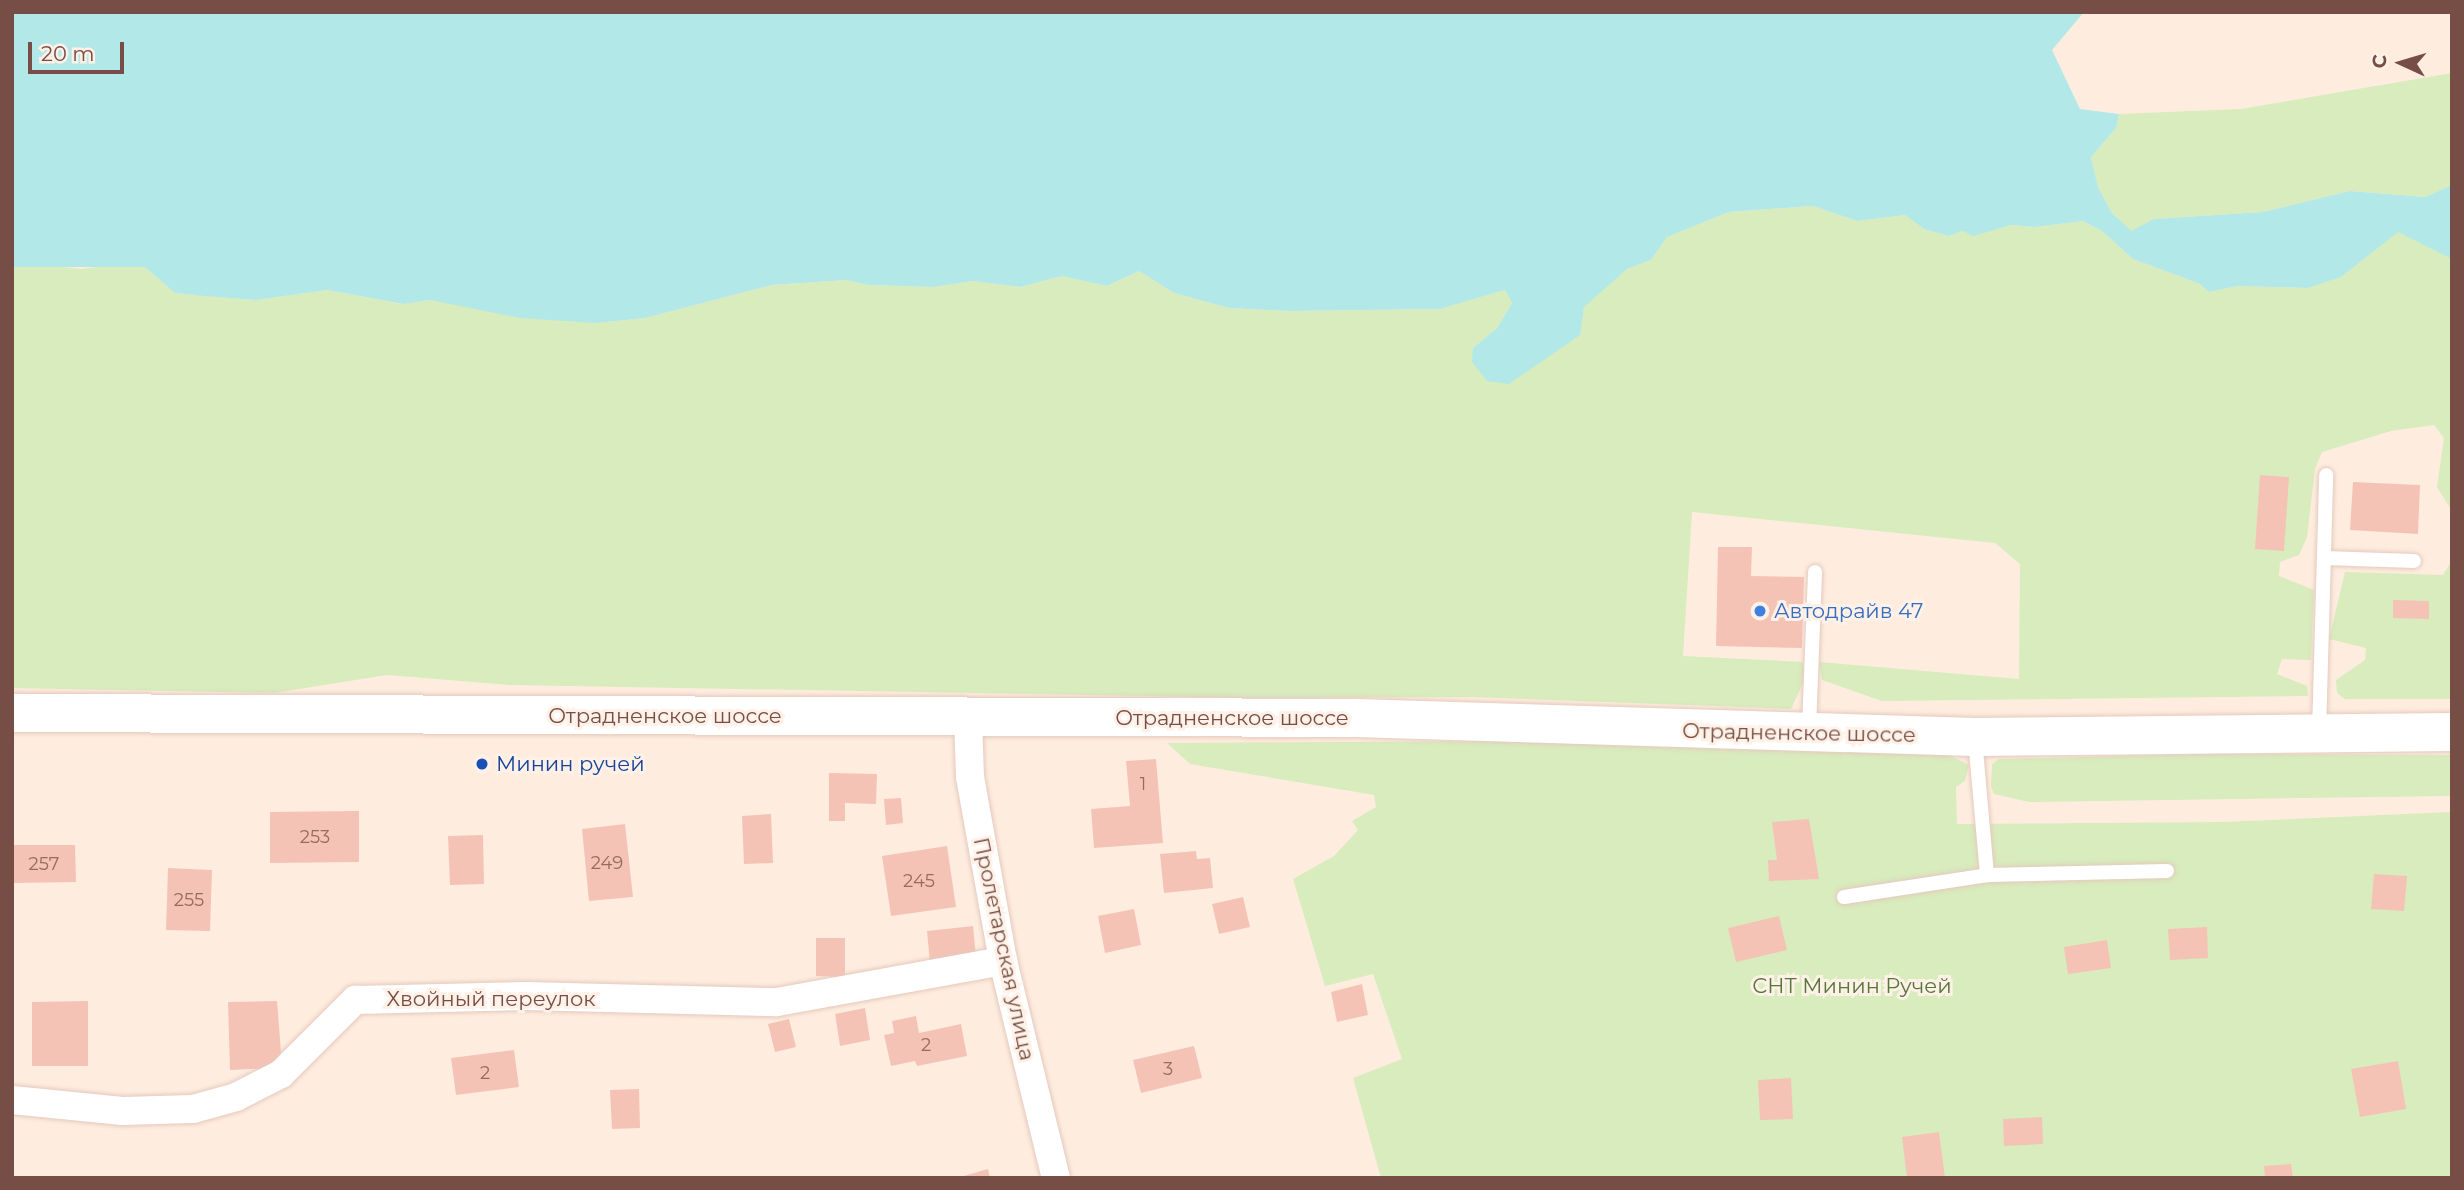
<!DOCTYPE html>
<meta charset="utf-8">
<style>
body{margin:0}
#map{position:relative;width:2464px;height:1190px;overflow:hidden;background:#feeddf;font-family:Montserrat,sans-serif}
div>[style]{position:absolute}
.green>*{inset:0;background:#d8ecbd}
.water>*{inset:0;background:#b2e8e7}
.building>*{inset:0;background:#f5c3b5}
.roads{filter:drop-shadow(0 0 2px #e4c9bd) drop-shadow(0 0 2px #e4c9bd)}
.lane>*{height:14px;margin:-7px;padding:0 7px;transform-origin:7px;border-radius:7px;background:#fff}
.street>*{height:28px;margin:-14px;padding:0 14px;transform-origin:14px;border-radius:14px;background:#fff}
.secondary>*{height:38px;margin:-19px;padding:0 19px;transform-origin:19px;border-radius:19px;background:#fff}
.dots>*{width:19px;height:19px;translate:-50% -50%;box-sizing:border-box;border:4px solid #fff1e7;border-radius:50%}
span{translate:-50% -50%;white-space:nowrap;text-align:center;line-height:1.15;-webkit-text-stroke:6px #fff1e7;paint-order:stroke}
.number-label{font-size:18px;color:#966b61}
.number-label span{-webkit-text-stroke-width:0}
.shop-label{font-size:21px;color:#366cbe}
.left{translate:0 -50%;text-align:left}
.street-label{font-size:21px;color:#764e45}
.transit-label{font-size:21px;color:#164399}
.park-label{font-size:21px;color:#56773a}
.frame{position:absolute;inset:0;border:14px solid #764e45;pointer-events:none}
.north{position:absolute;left:2366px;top:28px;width:70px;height:70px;-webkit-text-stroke:5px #fff1e7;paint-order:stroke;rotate:274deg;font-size:19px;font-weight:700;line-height:28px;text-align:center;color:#764e45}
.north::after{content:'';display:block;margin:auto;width:24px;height:32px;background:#764e45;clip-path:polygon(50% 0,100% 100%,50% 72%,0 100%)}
.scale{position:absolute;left:28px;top:42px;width:96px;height:32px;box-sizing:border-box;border:4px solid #764e45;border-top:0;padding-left:9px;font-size:21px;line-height:24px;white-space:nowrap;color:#764e45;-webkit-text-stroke:5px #fff1e7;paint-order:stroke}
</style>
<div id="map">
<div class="green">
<i style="clip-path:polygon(2452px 73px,2452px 185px,2425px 197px,2350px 191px,2263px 212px,2154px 219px,2131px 232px,2111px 212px,2098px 187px,2091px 157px,2116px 128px,2119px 114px,2241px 109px)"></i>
<i style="clip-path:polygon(1813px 206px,1857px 221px,1905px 215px,1924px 229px,1948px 236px,1963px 231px,1973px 235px,2011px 225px,2035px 227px,2083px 221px,2102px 231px,2133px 259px,2200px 284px,2209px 292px,2238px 286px,2308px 288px,2341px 277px,2398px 231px,2427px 244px,2452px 259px,2452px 511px,2437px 487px,2444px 438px,2434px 425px,2391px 431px,2322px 452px,2315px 469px,2307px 537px,2299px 555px,2280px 562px,2279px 576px,2314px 590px,2311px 660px,2282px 659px,2277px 674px,2307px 686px,2308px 696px,1882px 701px,1822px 680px,1819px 662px,2019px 679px,2020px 564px,1995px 543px,1692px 512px,1683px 656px,1803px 662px,1805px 679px,1791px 709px,1473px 697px,1258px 698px,511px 685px,387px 675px,274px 693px,12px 688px,12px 267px,38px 264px,81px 269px,120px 264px,145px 267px,175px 293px,256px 300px,327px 290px,402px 304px,430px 300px,596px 323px,645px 318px,772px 285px,846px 280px,869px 285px,933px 287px,973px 281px,1020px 287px,1062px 276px,1107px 286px,1139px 271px,1174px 293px,1229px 308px,1289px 311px,1440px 309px,1505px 290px,1512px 303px,1497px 328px,1473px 348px,1539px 362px,1579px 335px,1584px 307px,1598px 292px,1627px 269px,1651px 260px,1667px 237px,1729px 212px)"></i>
<i style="clip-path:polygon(2452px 560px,2452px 699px,2345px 699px,2337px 693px,2336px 680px,2365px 660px,2366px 648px,2329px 639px,2345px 572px,2443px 575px)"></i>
<i style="clip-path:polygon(1666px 740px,1707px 749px,1939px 750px,1969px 765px,1965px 781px,1956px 787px,1957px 824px,2225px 822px,2452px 812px,2452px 1178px,1381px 1178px,1353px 1078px,1402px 1059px,1373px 974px,1325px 986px,1293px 879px,1334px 856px,1358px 830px,1352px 821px,1376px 807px,1374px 795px,1190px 764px,1167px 743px)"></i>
<i style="clip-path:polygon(2202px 754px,2452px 755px,2452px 796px,2029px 802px,1994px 794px,1991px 787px,1992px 764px,1999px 759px)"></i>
</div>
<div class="water">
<i style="clip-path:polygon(12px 12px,2084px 12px,2052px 50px,2080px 109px,2119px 114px,2116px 128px,2091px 157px,2098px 187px,2111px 212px,2131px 231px,2154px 219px,2263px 212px,2350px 191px,2425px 197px,2452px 185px,2452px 259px,2398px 232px,2341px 277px,2308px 288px,2238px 286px,2209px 292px,2200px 284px,2133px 259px,2102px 231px,2083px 221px,2035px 227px,2011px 225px,1973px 236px,1963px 231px,1948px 236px,1924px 229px,1905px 215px,1857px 221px,1813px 206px,1729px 212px,1667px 237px,1651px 260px,1627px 269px,1584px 307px,1580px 335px,1509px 384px,1487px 381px,1472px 362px,1473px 348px,1497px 328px,1512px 303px,1505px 290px,1440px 309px,1289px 311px,1229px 308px,1174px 293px,1139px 271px,1107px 286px,1062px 276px,1020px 287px,973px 281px,933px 287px,869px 285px,846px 280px,772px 285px,645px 318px,596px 323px,520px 318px,430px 300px,403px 304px,327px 290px,256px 300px,205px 296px,175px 293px,145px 267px,12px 267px)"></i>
</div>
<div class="building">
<i style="clip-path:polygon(2260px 475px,2289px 477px,2284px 551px,2255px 549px)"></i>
<i style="clip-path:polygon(2353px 482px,2420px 485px,2418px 534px,2350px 530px)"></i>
<i style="clip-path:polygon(1718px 547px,1752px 547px,1751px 576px,1804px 577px,1802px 648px,1716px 646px)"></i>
<i style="clip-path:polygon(2393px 600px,2429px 601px,2429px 619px,2393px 618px)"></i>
<i style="clip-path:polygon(1156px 759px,1163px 843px,1094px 848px,1091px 809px,1130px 806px,1126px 761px)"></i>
<i style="clip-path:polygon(829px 773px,877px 774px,876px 804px,845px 803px,845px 821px,829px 821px)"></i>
<i style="clip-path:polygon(901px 798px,903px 823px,886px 825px,884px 799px)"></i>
<i style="clip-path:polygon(359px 811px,359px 862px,270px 863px,270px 812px)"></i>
<i style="clip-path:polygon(771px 814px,773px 863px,744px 864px,742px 816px)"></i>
<i style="clip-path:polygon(1809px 819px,1819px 879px,1769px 881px,1768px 860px,1777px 860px,1772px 822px)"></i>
<i style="clip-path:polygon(625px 824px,633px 897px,589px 901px,582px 829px)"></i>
<i style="clip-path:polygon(483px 835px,484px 884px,450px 885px,448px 836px)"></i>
<i style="clip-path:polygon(12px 845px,75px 845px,76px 882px,12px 883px)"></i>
<i style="clip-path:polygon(947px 846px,956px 907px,891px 916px,882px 856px)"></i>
<i style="clip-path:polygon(1196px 851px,1197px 859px,1210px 858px,1213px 888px,1164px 893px,1160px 854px)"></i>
<i style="clip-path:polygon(168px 868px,212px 870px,210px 931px,166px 930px)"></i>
<i style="clip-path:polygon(2374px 874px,2407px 876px,2404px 911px,2371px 909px)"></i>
<i style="clip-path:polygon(1243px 897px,1250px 927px,1219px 934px,1212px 904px)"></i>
<i style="clip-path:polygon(1134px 909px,1141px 945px,1105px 953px,1098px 916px)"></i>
<i style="clip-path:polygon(1779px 916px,1787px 950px,1736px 962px,1728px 928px)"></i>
<i style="clip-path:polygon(973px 926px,976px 958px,930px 963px,927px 931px)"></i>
<i style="clip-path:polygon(2207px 927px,2208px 958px,2170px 960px,2168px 929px)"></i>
<i style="clip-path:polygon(816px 938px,845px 938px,845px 977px,816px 976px)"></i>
<i style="clip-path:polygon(2107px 940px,2111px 968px,2068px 974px,2064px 947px)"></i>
<i style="clip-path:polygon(1362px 984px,1368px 1015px,1337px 1022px,1331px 992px)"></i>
<i style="clip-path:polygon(88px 1001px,88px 1066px,32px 1066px,32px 1002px)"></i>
<i style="clip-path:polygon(277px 1001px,281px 1052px,274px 1068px,230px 1070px,228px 1002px)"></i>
<i style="clip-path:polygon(865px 1008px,870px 1040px,840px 1046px,835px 1014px)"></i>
<i style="clip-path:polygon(916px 1016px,919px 1033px,961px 1024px,967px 1056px,917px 1066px,915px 1061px,891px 1066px,884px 1035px,894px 1033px,892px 1021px)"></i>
<i style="clip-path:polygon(789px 1019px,796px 1047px,775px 1052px,768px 1024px)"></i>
<i style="clip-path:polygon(1194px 1046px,1202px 1078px,1141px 1093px,1133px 1060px)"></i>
<i style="clip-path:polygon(514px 1050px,519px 1087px,456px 1095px,451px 1058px)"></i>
<i style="clip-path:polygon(2398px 1061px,2406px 1109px,2360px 1117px,2351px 1069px)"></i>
<i style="clip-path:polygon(1791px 1078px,1793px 1119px,1760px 1120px,1758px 1080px)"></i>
<i style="clip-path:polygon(639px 1089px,640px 1128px,612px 1129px,610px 1090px)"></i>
<i style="clip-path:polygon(2042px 1117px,2043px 1144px,2004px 1146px,2003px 1119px)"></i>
<i style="clip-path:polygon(1939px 1132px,1945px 1178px,1907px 1178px,1902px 1137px)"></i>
<i style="clip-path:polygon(2291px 1164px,2293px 1178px,2265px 1178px,2264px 1166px)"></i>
<i style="clip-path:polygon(988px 1169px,990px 1178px,960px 1178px,960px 1177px)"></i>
</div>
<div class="roads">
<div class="lane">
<i style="left:2324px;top:558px;width:90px;rotate:1.9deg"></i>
<i style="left:1809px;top:729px;width:157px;rotate:-87.8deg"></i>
<i style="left:2319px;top:733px;width:258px;rotate:-88.4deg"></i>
<i style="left:1975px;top:738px;width:138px;rotate:85deg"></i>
<i style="left:1844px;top:897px;width:145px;rotate:-8.7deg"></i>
<i style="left:1987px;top:875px;width:180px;rotate:-1.3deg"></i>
</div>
<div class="street">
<i style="left:968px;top:717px;width:60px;rotate:88.1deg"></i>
<i style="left:970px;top:777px;width:187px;rotate:79.8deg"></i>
<i style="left:1003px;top:961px;width:223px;rotate:76.3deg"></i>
<i style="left:12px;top:1100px;width:111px;rotate:5.7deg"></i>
<i style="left:122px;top:1111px;width:71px;rotate:-1.6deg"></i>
<i style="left:193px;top:1109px;width:45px;rotate:-15.6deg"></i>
<i style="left:236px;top:1097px;width:51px;rotate:-27.1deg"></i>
<i style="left:281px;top:1074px;width:105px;rotate:-45deg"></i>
<i style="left:355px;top:1000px;width:171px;rotate:-1.3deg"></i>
<i style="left:526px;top:996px;width:251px;rotate:1.4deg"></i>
<i style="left:777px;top:1002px;width:230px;rotate:-10.3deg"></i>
</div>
<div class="secondary">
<i style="left:12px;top:713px;width:1344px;rotate:0.21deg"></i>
<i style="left:1356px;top:718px;width:619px;rotate:1.76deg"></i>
<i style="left:1975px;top:737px;width:477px;rotate:-0.6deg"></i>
</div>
</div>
<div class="dots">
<i style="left:1760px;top:611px;background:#3f7fe0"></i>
<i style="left:482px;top:764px;background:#1a4fb4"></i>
</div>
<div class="number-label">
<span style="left:1143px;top:784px">1</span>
<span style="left:315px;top:837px">253</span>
<span style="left:607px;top:863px">249</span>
<span style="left:44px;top:864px">257</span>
<span style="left:919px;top:881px">245</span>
<span style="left:189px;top:900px">255</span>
<span style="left:926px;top:1045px">2</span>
<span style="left:1168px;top:1069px">3</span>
<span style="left:485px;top:1073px">2</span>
</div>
<div class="shop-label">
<span class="left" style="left:1774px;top:611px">Автодрайв 47</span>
</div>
<div class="street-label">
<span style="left:665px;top:716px">Отрадненское шоссе</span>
<span style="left:1232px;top:718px">Отрадненское шоссе</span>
<span style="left:1799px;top:733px;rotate:1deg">Отрадненское шоссе</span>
<span style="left:1004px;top:949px;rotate:78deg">Пролетарская улица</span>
<span style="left:491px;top:999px">Хвойный переулок</span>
</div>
<div class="transit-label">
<span class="left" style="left:496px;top:764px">Минин ручей</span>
</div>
<div class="park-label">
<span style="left:1852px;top:986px">СНТ Минин Ручей</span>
</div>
<div class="frame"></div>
<div class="north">С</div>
<div class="scale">20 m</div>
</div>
